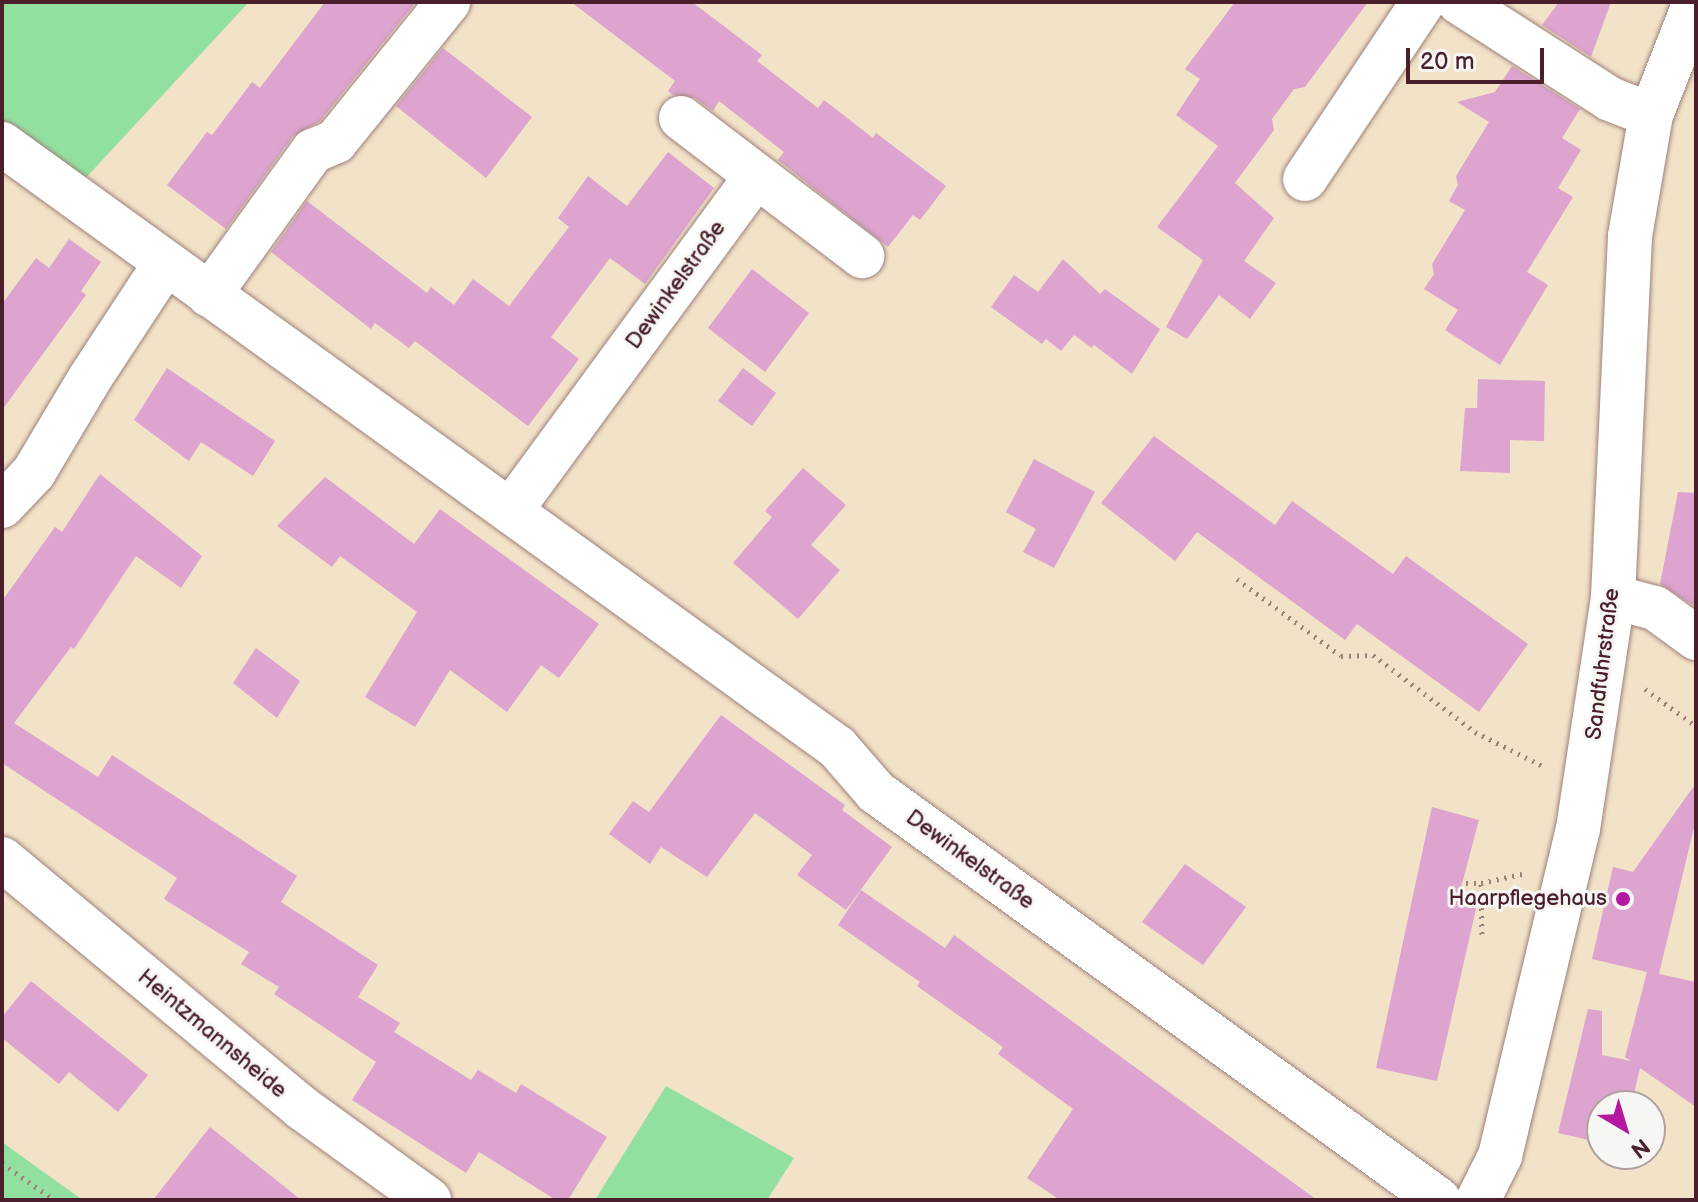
<!DOCTYPE html>
<meta charset="utf-8">
<style>
body{margin:0}
#map{position:relative;width:1698px;height:1202px;overflow:hidden;background:#f2e2c8;font-family:"Balsamiq Sans",sans-serif}
div>[style]{position:absolute}
.green>*{inset:0;background:#92e09f}
.building>*{inset:0;background:#dca4ce}
.path>*{height:5px;margin-top:-2.5px;transform-origin:0;background:repeating-linear-gradient(90deg,#9e807a 0 2px,transparent 0 8px)}
.roads{filter:drop-shadow(0 0 2px #9e807a) drop-shadow(0 0 2px #9e807a)}
.minor>*{height:44px;margin:-22px;padding:0 22px;transform-origin:22px;border-radius:22px;background:#fff}
.dots>*{width:22px;height:22px;translate:-50% -50%;box-sizing:border-box;border:4px solid #f6f6f2;border-radius:50%}
span{translate:-50% -50%;white-space:nowrap;text-align:center;line-height:1.15;-webkit-text-stroke:6px #f6f6f2;paint-order:stroke}
.street-label{font-size:22px;color:#4a1f2b}
.poi-label{font-size:22px;color:#4a1f2b}
.right{translate:-100% -50%;text-align:right}
.frame{position:absolute;inset:0;border:4px solid #4a1f2b;pointer-events:none}
.north{position:absolute;left:1586px;top:1090px;width:80px;height:80px;box-sizing:border-box;background:#f6f6f2;border:2px solid #b1a0a2;border-radius:50%;rotate:142deg;font-size:22px;font-weight:700;line-height:32px;text-align:center;color:#4a1f2b}
.north::after{content:'';display:block;margin:auto;width:28px;height:36px;background:#b5179e;clip-path:polygon(50% 0,100% 100%,50% 72%,0 100%)}
.scale{position:absolute;left:1406px;top:48px;width:138px;height:36px;box-sizing:border-box;border:4px solid #4a1f2b;border-top:0;padding-left:10px;font-size:24px;line-height:28px;white-space:nowrap;color:#4a1f2b;-webkit-text-stroke:6px #f6f6f2;paint-order:stroke}
</style>
<div id="map">
<div class="green">
<i style="clip-path:polygon(2px 2px,249px 2px,81px 183px,2px 126px)"></i>
<i style="clip-path:polygon(666px 1086px,794px 1158px,767px 1200px,595px 1200px)"></i>
<i style="clip-path:polygon(2px 1142px,77px 1196px,83px 1200px,2px 1200px)"></i>
</div>
<div class="building">
<i style="clip-path:polygon(325px 2px,416px 2px,320px 121px,293px 136px,226px 229px,167px 185px,207px 132px,212px 135px,252px 82px,260px 88px)"></i>
<i style="clip-path:polygon(571px 2px,692px 2px,762px 55px,757px 61px,818px 108px,824px 100px,873px 138px,876px 133px,946px 186px,920px 220px,913px 215px,888px 247px,778px 160px,784px 152px,719px 101px,713px 111px,695px 98px,673px 95px,668px 91px,675px 81px)"></i>
<i style="clip-path:polygon(1235px 2px,1368px 2px,1305px 87px,1294px 89px,1272px 119px,1274px 130px,1235px 183px,1274px 218px,1244px 261px,1276px 283px,1250px 319px,1219px 295px,1187px 339px,1166px 327px,1203px 260px,1157px 227px,1218px 146px,1176px 115px,1200px 79px,1185px 69px)"></i>
<i style="clip-path:polygon(1559px 2px,1611px 2px,1591px 57px,1542px 25px)"></i>
<i style="clip-path:polygon(443px 48px,532px 117px,486px 178px,396px 106px)"></i>
<i style="clip-path:polygon(1512px 66px,1580px 109px,1562px 138px,1581px 150px,1558px 188px,1573px 197px,1527px 272px,1548px 285px,1500px 365px,1445px 330px,1458px 310px,1424px 289px,1434px 274px,1432px 264px,1465px 210px,1449px 201px,1458px 185px,1456px 176px,1489px 122px,1457px 102px,1495px 92px)"></i>
<i style="clip-path:polygon(668px 152px,714px 188px,645px 284px,610px 258px,551px 337px,579px 359px,528px 426px,415px 341px,409px 348px,375px 323px,371px 329px,271px 252px,307px 201px,427px 293px,431px 287px,454px 305px,473px 279px,509px 306px,569px 227px,558px 218px,588px 176px,627px 206px)"></i>
<i style="clip-path:polygon(69px 239px,101px 262px,81px 291px,86px 295px,2px 410px,2px 304px,36px 258px,49px 268px)"></i>
<i style="clip-path:polygon(1063px 259px,1100px 294px,1105px 289px,1160px 329px,1132px 374px,1094px 345px,1092px 348px,1074px 335px,1061px 351px,1046px 339px,1042px 344px,991px 307px,1014px 275px,1038px 292px)"></i>
<i style="clip-path:polygon(752px 269px,809px 313px,765px 372px,708px 328px)"></i>
<i style="clip-path:polygon(167px 368px,275px 441px,253px 476px,201px 442px,189px 461px,134px 420px)"></i>
<i style="clip-path:polygon(743px 368px,776px 393px,752px 426px,718px 401px)"></i>
<i style="clip-path:polygon(1478px 379px,1545px 381px,1544px 441px,1510px 440px,1510px 473px,1460px 471px,1465px 408px,1477px 408px)"></i>
<i style="clip-path:polygon(1154px 436px,1275px 525px,1292px 501px,1393px 574px,1406px 556px,1528px 644px,1479px 712px,1357px 624px,1345px 640px,1197px 532px,1175px 561px,1101px 503px)"></i>
<i style="clip-path:polygon(1034px 459px,1095px 492px,1054px 568px,1023px 552px,1036px 529px,1006px 512px)"></i>
<i style="clip-path:polygon(803px 468px,846px 505px,811px 545px,840px 570px,798px 619px,733px 563px,772px 517px,765px 511px)"></i>
<i style="clip-path:polygon(100px 474px,202px 556px,181px 588px,136px 556px,74px 649px,71px 647px,14px 723px,98px 777px,112px 755px,297px 876px,281px 902px,378px 965px,358px 997px,400px 1023px,394px 1032px,471px 1080px,478px 1070px,516px 1093px,521px 1084px,607px 1137px,568px 1200px,556px 1200px,479px 1152px,466px 1173px,352px 1100px,376px 1062px,274px 994px,279px 987px,241px 964px,249px 952px,164px 899px,177px 878px,2px 763px,2px 601px,55px 527px,62px 532px)"></i>
<i style="clip-path:polygon(325px 477px,414px 544px,440px 509px,599px 624px,559px 678px,541px 665px,507px 712px,450px 670px,415px 727px,365px 697px,417px 612px,340px 556px,332px 567px,277px 526px)"></i>
<i style="clip-path:polygon(1678px 492px,1696px 493px,1696px 607px,1660px 584px)"></i>
<i style="clip-path:polygon(256px 648px,300px 681px,277px 718px,233px 683px)"></i>
<i style="clip-path:polygon(721px 715px,845px 805px,842px 810px,892px 847px,846px 910px,797px 875px,812px 855px,755px 813px,707px 877px,661px 847px,650px 864px,609px 834px,633px 801px,649px 812px)"></i>
<i style="clip-path:polygon(1696px 783px,1696px 819px,1659px 974px,1696px 982px,1696px 1107px,1640px 1068px,1631px 1106px,1602px 1106px,1602px 1143px,1558px 1133px,1588px 1009px,1602px 1011px,1602px 1055px,1631px 1061px,1625px 1057px,1647px 972px,1592px 959px,1613px 867px,1633px 872px)"></i>
<i style="clip-path:polygon(1432px 807px,1479px 820px,1459px 895px,1478px 900px,1437px 1081px,1376px 1068px)"></i>
<i style="clip-path:polygon(1185px 864px,1246px 907px,1203px 965px,1142px 922px)"></i>
<i style="clip-path:polygon(861px 890px,945px 948px,954px 935px,1317px 1200px,1060px 1200px,1027px 1178px,1073px 1109px,998px 1054px,1003px 1047px,917px 986px,920px 982px,838px 925px)"></i>
<i style="clip-path:polygon(31px 981px,148px 1075px,118px 1112px,69px 1072px,59px 1084px,2px 1038px,2px 1017px)"></i>
<i style="clip-path:polygon(210px 1127px,301px 1200px,153px 1200px)"></i>
</div>
<div class="path">
<i style="left:1237px;top:579px;width:129px;rotate:36.5deg"></i>
<i style="left:1341px;top:656px;width:32px;rotate:-2deg"></i>
<i style="left:1373px;top:655px;width:128px;rotate:37deg"></i>
<i style="left:1475px;top:732px;width:74px;rotate:26.6deg"></i>
<i style="left:1645px;top:689px;width:63px;rotate:36deg"></i>
<i style="left:1466px;top:883px;width:15px"></i>
<i style="left:1481px;top:883px;width:42px;rotate:-12.4deg"></i>
<i style="left:1481px;top:884px;width:55px;rotate:89deg"></i>
<i style="left:2px;top:1163px;width:64px;rotate:35.4deg"></i>
</div>
<div class="roads">
<div class="minor">
<i style="left:1459px;top:2px;width:179px;rotate:32.7deg"></i>
<i style="left:1610px;top:99px;width:44px;rotate:21.3deg"></i>
<i style="left:681px;top:118px;width:228px;rotate:37.3deg"></i>
<i style="left:2px;top:144px;width:1030px;rotate:35.84deg"></i>
<i style="left:837px;top:747px;width:60px;rotate:49.1deg"></i>
<i style="left:876px;top:792px;width:695px;rotate:35.93deg"></i>
<i style="left:1305px;top:179px;width:213px;rotate:-56.3deg"></i>
<i style="left:209px;top:295px;width:178px;rotate:-54.2deg"></i>
<i style="left:313px;top:151px;width:25px;rotate:-23deg"></i>
<i style="left:336px;top:141px;width:179px;rotate:-51.1deg"></i>
<i style="left:2px;top:506px;width:47px;rotate:-46.7deg"></i>
<i style="left:34px;top:472px;width:109px;rotate:-59.2deg"></i>
<i style="left:90px;top:378px;width:136px;rotate:-56.7deg"></i>
<i style="left:511px;top:510px;width:414px;rotate:-53.7deg"></i>
<i style="left:1613px;top:597px;width:43px;rotate:14.7deg"></i>
<i style="left:1655px;top:608px;width:51px;rotate:36.2deg"></i>
<i style="left:2px;top:859px;width:390px;rotate:39.7deg"></i>
<i style="left:302px;top:1108px;width:157px;rotate:35.9deg"></i>
<i style="left:1478px;top:1200px;width:49px;rotate:-63.4deg"></i>
<i style="left:1500px;top:1156px;width:336px;rotate:-76.6deg"></i>
<i style="left:1578px;top:829px;width:235px;rotate:-81.4deg"></i>
<i style="left:1613px;top:597px;width:361px;rotate:-87.3deg"></i>
<i style="left:1630px;top:236px;width:123px;rotate:-80.2deg"></i>
<i style="left:1651px;top:115px;width:121px;rotate:-68.7deg"></i>
</div>
</div>
<div class="dots">
<i style="left:1623px;top:899px;background:#b5179e"></i>
</div>
<div class="street-label">
<span style="left:676px;top:285px;rotate:-54deg">Dewinkelstraße</span>
<span style="left:1603px;top:664px;rotate:-83deg">Sandfuhrstraße</span>
<span style="left:970px;top:860px;rotate:36deg">Dewinkelstraße</span>
<span style="left:212px;top:1034px;rotate:40deg">Heintzmannsheide</span>
</div>
<div class="poi-label">
<span class="right" style="left:1607px;top:899px">Haarpflegehaus</span>
</div>
<div class="frame"></div>
<div class="north">N</div>
<div class="scale">20 m</div>
</div>
